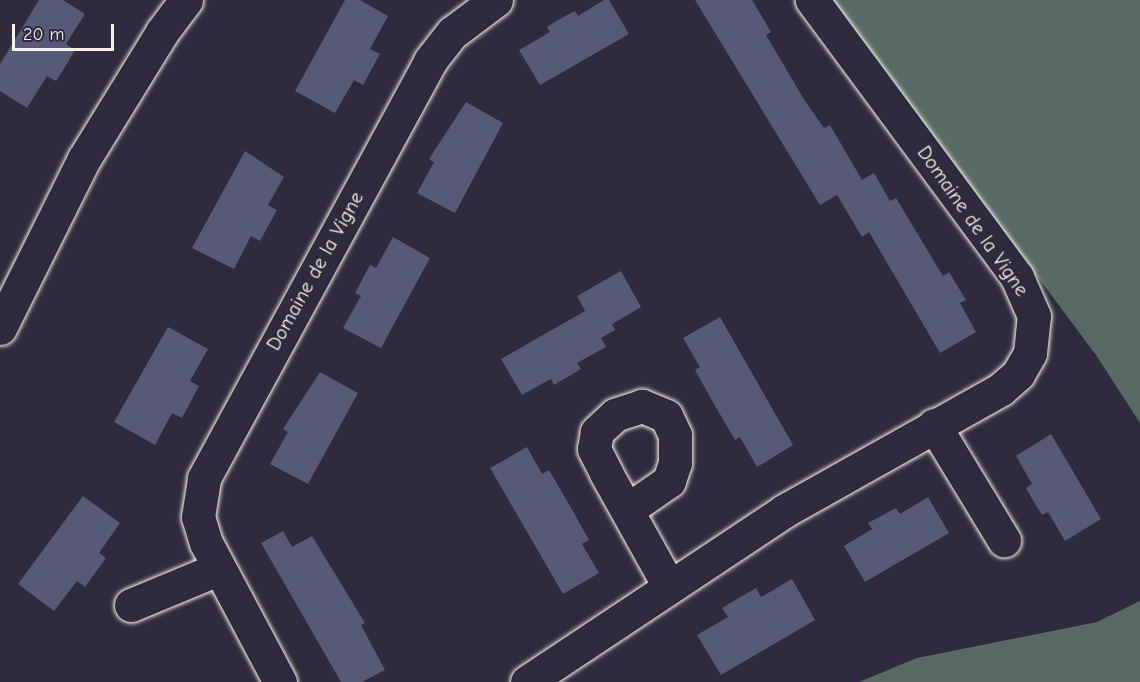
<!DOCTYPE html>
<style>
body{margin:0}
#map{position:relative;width:1140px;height:682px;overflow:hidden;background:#2f2a3d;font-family:"Comic Neue",sans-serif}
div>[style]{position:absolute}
.green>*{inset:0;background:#586a63}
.building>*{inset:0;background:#565a76}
.roads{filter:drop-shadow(0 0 2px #f4f1e8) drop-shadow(0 0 2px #f4f1e8)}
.street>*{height:33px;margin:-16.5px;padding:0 16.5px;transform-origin:16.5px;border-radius:16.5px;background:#2f2a3d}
span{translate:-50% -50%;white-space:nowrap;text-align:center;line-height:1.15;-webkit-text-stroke:4.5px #2f2a3d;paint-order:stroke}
.street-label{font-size:20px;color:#f4f1e8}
.scale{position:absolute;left:12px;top:24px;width:102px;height:27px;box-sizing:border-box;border:3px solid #f4f1e8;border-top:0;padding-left:8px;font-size:18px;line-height:21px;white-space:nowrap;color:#f4f1e8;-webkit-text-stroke:4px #2f2a3d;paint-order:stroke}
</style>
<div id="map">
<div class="green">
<i style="clip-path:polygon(831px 0,1140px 0,1140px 423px,1096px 355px)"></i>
<i style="clip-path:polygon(1140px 601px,1140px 682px,859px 682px,917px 658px,1097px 622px)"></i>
</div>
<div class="building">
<i style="clip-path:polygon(39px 0,63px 0,85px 14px,66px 44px,75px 50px,65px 67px,56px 81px,47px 76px,27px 108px,0 91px,0 64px)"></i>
<i style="clip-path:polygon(345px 0,360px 0,388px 16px,370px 49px,380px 54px,363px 85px,354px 80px,335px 113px,295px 91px)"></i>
<i style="clip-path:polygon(604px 0,609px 0,629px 34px,540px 85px,519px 50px,550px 32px,547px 27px,560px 19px,575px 11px,578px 16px)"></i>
<i style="clip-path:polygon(695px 0,752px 0,771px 32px,766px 35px,805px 101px,824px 128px,830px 125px,862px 180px,874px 173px,890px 201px,896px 198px,943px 276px,949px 272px,966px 300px,960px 303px,976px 332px,940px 353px,869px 232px,862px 237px,837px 195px,820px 205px)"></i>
<i style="clip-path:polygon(466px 102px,503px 123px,455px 213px,417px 193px,434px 162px,429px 159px)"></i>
<i style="clip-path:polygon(245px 151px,284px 177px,268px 205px,277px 210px,260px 241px,251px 236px,234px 269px,192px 248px)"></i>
<i style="clip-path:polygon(393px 237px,430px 258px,381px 348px,343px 328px,361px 296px,355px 293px,370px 265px,376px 268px)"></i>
<i style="clip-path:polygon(621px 271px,641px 307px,612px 324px,615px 330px,601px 338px,606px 347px,577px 363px,581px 369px,554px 385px,551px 379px,522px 395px,501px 359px,585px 311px,577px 296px)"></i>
<i style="clip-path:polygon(720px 317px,793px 445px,757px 467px,740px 437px,735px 440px,714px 404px,695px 370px,700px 367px,683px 338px)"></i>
<i style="clip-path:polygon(168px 327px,208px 349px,190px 381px,199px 386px,182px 418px,172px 413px,155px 445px,114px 422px)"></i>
<i style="clip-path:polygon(320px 372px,358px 393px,308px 484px,270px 464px,288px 432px,283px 429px)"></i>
<i style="clip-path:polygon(1051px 434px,1101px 519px,1065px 541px,1048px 512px,1042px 515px,1034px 502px,1026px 488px,1032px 484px,1016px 456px)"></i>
<i style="clip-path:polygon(527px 447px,542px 474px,549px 470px,574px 513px,589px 540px,582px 544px,599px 573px,563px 594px,490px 468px)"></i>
<i style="clip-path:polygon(83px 496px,120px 523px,99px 553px,106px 558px,85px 587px,77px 581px,54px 611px,18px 584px)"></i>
<i style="clip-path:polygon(928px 497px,949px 533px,865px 582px,844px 546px,872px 529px,868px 523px,896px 508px,900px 514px)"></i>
<i style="clip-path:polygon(283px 531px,292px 547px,312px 536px,365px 623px,361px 625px,385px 670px,362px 682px,341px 682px,261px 543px)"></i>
<i style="clip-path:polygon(792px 579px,815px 620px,721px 675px,697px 635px,728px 617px,722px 608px,756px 588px,761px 597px)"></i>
</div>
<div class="roads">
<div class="street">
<i style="left:0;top:328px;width:189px;rotate:-63.6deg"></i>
<i style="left:84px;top:159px;width:149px;rotate:-58.4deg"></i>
<i style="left:162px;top:32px;width:40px;rotate:-53deg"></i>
<i style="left:934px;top:425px;width:135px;rotate:58.7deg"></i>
<i style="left:627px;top:510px;width:51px;rotate:-34.6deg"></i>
<i style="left:669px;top:481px;width:19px;rotate:-72deg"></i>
<i style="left:675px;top:463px;width:28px;rotate:-90deg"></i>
<i style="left:675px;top:435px;width:21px;rotate:-115deg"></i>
<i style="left:666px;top:416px;width:26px;rotate:-157deg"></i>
<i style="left:642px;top:406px;width:28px;rotate:162deg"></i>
<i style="left:615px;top:415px;width:25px;rotate:137deg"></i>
<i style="left:597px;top:432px;width:17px;rotate:100deg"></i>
<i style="left:594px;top:449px;width:27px;rotate:63deg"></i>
<i style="left:606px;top:473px;width:129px;rotate:60.9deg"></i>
<i style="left:131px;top:605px;width:94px;rotate:-22.5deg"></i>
<i style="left:280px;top:682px;width:157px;rotate:-118deg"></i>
<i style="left:206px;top:543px;width:27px;rotate:-107deg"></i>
<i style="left:198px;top:517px;width:39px;rotate:-81deg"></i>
<i style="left:204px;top:478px;width:474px;rotate:-61.5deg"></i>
<i style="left:430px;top:61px;width:36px;rotate:-52deg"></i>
<i style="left:452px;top:33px;width:55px;rotate:-36.9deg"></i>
<i style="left:527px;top:682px;width:309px;rotate:-33.6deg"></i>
<i style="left:784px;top:511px;width:249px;rotate:-29.3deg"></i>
<i style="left:1001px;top:389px;width:23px;rotate:-41deg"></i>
<i style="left:1018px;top:374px;width:24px;rotate:-60deg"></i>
<i style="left:1030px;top:353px;width:37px;rotate:-84deg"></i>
<i style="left:1034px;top:316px;width:43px;rotate:-113.6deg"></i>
<i style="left:1017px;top:277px;width:345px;rotate:-126.5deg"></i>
</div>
</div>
<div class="street-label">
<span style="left:973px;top:221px;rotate:55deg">Domaine de la Vigne</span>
<span style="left:315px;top:271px;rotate:-61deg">Domaine de la Vigne</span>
</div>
<div class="scale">20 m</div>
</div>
